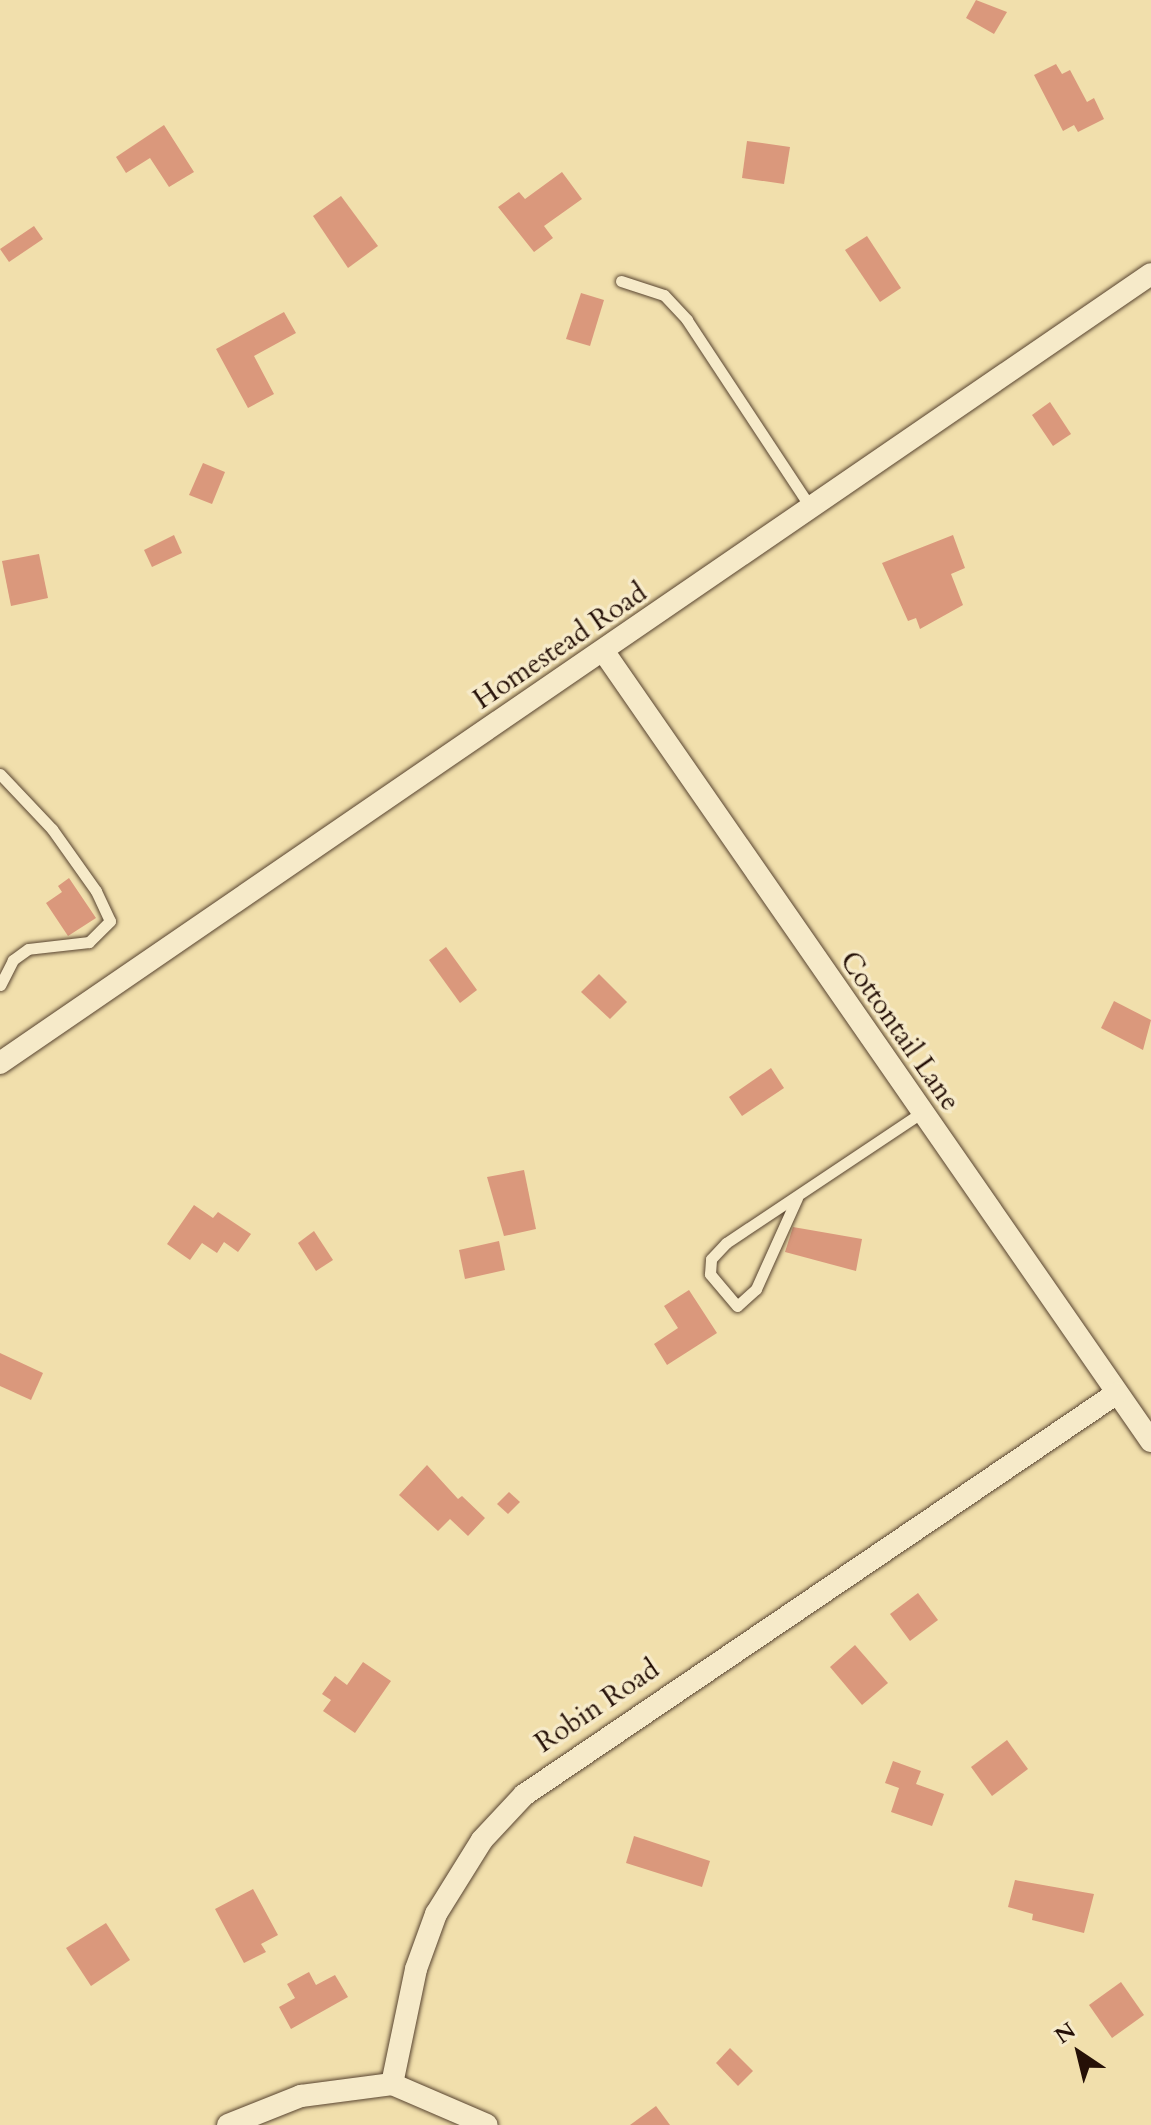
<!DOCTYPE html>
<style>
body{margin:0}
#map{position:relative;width:1151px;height:2125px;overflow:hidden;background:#f1dfac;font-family:Cardo,serif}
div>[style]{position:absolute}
.building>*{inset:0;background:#da987c}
.roads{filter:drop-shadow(0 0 2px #584430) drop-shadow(0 0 2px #584430)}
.lane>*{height:11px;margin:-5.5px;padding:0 5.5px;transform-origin:5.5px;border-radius:5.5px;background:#f6eac9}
.street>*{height:22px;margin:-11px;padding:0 11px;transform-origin:11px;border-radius:11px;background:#f6eac9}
span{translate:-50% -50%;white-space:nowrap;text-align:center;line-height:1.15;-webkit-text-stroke:7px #f6eac9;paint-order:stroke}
.street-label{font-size:28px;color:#251007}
.north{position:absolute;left:1039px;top:2013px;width:80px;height:80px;-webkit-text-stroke:6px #f6eac9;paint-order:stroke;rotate:325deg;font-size:22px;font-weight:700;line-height:32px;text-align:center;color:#251007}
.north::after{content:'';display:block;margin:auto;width:28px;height:36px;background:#251007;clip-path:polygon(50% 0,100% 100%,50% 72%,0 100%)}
</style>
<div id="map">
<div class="building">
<i style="clip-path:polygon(976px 0,1007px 12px,994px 34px,966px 18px)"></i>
<i style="clip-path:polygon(1056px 64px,1062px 74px,1070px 70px,1087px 102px,1094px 98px,1104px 119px,1078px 132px,1074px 125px,1063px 131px,1034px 75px)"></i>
<i style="clip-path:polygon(164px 125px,194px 172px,169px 187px,150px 158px,126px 173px,116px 157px)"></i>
<i style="clip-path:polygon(747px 141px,790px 147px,784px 184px,742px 178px)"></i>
<i style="clip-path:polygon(562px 172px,582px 199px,544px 226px,553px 238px,534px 252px,498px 207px,519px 192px,525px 199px)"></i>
<i style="clip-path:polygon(341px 196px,378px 246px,348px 268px,313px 216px)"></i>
<i style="clip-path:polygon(34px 226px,43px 239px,9px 262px,0 249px)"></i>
<i style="clip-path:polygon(867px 236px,901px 288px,880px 302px,845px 250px)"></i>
<i style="clip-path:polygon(581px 293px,604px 300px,590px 346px,566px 339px)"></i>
<i style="clip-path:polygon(284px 312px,296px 333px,254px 356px,274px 394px,248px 408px,216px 349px)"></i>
<i style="clip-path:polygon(1050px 402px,1071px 434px,1053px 446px,1032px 415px)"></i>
<i style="clip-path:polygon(203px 463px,225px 472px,212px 504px,189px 495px)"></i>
<i style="clip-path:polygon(174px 535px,182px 553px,152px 567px,144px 550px)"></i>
<i style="clip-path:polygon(953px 535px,965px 568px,951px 574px,963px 605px,920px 629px,916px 618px,908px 621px,882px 563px)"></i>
<i style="clip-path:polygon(39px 554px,48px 598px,11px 606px,2px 561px)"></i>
<i style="clip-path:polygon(69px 878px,96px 918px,68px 936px,46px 903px,62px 892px,58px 886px)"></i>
<i style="clip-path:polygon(446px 947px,477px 990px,460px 1003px,429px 960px)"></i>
<i style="clip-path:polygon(599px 974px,627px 1002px,610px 1019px,581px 992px)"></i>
<i style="clip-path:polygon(1114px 1001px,1151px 1020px,1143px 1050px,1101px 1028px)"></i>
<i style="clip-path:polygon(771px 1068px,784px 1088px,742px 1116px,729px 1097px)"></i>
<i style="clip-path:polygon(524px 1170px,536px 1229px,504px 1236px,487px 1177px)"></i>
<i style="clip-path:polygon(194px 1205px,213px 1218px,218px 1212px,251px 1234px,238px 1252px,224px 1242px,217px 1253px,202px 1243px,190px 1260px,167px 1244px)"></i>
<i style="clip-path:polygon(793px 1227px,862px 1239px,856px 1271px,785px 1252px)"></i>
<i style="clip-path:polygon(314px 1231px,333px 1260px,316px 1271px,298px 1243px)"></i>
<i style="clip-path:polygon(499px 1241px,505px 1270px,465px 1279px,459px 1250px)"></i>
<i style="clip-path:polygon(689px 1290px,717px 1333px,667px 1365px,654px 1344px,678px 1328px,664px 1306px)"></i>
<i style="clip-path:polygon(0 1353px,43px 1373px,31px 1400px,0 1386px)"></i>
<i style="clip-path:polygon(427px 1465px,458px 1499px,462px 1496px,485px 1518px,468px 1536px,450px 1519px,438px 1531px,399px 1495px)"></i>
<i style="clip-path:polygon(509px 1492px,520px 1502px,508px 1514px,497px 1504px)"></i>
<i style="clip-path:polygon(918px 1593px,938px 1620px,910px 1641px,890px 1614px)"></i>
<i style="clip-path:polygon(855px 1645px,888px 1683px,862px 1705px,830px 1667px)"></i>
<i style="clip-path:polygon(363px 1662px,391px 1681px,355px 1733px,323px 1711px,331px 1700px,322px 1694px,335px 1676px,347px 1685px)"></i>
<i style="clip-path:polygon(1007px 1740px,1028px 1769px,992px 1796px,971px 1767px)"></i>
<i style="clip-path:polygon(893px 1761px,921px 1771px,916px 1784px,944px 1794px,932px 1826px,891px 1812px,899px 1788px,885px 1783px)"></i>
<i style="clip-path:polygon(634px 1836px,710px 1861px,702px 1887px,626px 1863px)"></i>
<i style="clip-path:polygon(1015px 1880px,1094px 1894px,1084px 1933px,1032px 1920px,1033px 1914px,1008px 1907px)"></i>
<i style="clip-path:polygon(253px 1889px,278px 1935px,261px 1944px,266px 1952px,244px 1963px,215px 1909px)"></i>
<i style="clip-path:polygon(106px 1923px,130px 1960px,91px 1986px,66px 1948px)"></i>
<i style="clip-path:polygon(309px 1972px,316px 1985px,335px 1975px,348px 1997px,291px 2029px,279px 2007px,295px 1998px,287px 1984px)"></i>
<i style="clip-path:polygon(1121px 1982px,1144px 2015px,1112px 2038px,1089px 2005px)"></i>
<i style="clip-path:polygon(730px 2048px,753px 2071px,738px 2086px,716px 2063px)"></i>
<i style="clip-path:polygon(656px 2106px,670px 2125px,630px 2125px)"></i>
</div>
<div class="roads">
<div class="lane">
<i style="left:621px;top:281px;width:45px;rotate:18deg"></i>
<i style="left:664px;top:295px;width:34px;rotate:47deg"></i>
<i style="left:687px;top:320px;width:225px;rotate:56.6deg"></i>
<i style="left:0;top:774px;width:76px;rotate:46.6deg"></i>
<i style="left:52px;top:829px;width:76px;rotate:54.6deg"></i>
<i style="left:96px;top:891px;width:33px;rotate:65deg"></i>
<i style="left:110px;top:921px;width:30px;rotate:135deg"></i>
<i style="left:89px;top:942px;width:61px;rotate:173.5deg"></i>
<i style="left:28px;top:949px;width:19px;rotate:144deg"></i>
<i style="left:13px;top:960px;width:28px;rotate:117deg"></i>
<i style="left:797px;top:1198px;width:100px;rotate:114.3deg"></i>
<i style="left:756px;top:1289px;width:25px;rotate:138deg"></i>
<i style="left:737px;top:1306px;width:42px;rotate:-130.2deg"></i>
<i style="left:710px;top:1274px;width:15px;rotate:-86deg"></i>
<i style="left:711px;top:1259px;width:22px;rotate:-47deg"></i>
<i style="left:726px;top:1243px;width:234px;rotate:-33.7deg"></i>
</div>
<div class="street">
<i style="left:604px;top:652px;width:960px;rotate:55.27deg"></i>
<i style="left:0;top:1063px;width:1395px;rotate:-34.43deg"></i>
<i style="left:392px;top:2084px;width:103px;rotate:23.3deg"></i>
<i style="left:228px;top:2125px;width:79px;rotate:-21.7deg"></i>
<i style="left:301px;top:2096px;width:92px;rotate:-7.5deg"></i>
<i style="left:392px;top:2084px;width:117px;rotate:-78.2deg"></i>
<i style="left:416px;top:1969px;width:59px;rotate:-70deg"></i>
<i style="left:436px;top:1914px;width:87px;rotate:-58.1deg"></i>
<i style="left:482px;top:1840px;width:62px;rotate:-47deg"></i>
<i style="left:524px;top:1795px;width:716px;rotate:-34.13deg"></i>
</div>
</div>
<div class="street-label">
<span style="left:560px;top:646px;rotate:-34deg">Homestead Road</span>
<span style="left:900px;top:1031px;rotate:55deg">Cottontail Lane</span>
<span style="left:597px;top:1706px;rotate:-34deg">Robin Road</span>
</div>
<div class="north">N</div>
</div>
